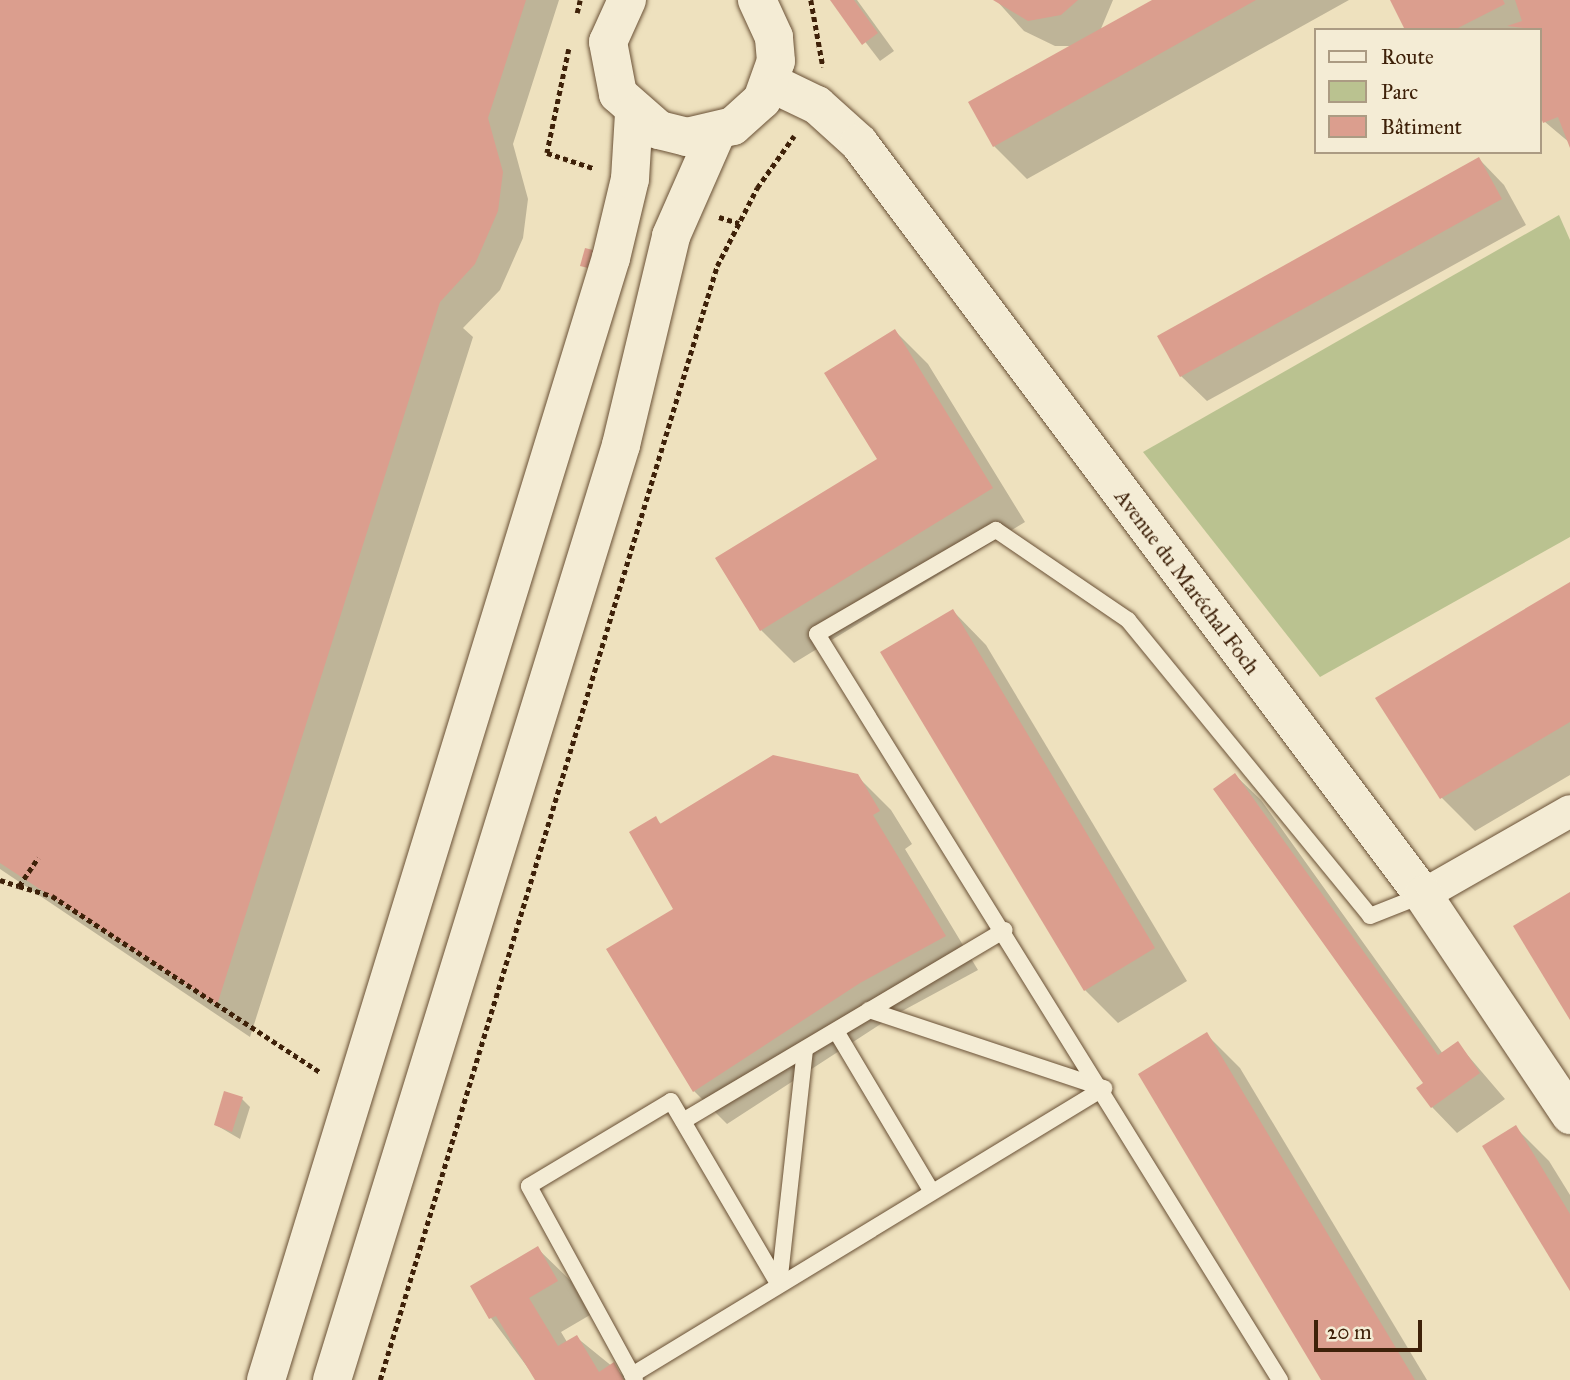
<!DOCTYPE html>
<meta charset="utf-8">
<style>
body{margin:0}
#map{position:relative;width:1570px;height:1380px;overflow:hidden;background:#eee1be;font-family:"IM FELL Great Primer",serif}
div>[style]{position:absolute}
.green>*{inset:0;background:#bac290}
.shadow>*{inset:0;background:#0003}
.building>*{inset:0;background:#db9e8e}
.path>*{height:4.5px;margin-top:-2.25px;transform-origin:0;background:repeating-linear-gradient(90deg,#3e2109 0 5px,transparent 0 8.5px)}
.roads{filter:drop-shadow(0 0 2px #6a5136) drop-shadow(0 0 2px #6a5136)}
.service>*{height:16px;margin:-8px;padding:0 8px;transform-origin:8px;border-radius:8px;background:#f4ecd5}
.minor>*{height:32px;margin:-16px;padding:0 16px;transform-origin:16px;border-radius:16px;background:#f4ecd5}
.tertiary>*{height:38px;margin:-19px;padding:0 19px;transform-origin:19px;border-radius:19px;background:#f4ecd5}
.secondary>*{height:38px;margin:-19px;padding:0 19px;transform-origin:19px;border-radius:19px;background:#f4ecd5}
span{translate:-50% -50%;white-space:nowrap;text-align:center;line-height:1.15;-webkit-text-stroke:5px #f4ecd5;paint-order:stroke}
.street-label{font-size:21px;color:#3e2109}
.legend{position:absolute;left:1314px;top:28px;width:228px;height:126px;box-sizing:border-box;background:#f4ecd5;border:2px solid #ab9b83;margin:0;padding:9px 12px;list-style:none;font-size:21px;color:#3e2109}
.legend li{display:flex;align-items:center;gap:14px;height:35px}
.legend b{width:35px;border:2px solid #ab9b83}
.scale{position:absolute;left:1314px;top:1320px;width:108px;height:32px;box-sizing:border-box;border:4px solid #3e2109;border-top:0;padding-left:9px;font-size:21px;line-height:24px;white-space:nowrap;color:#3e2109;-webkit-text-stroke:5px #f4ecd5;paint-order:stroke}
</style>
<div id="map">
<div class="green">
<i style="clip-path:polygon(1559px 215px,1570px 240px,1570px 537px,1320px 677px,1143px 452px)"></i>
</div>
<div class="shadow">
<i style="clip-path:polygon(0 0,559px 0,513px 144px,528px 199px,523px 238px,500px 290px,463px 328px,473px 337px,250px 1037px,0 869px)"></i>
<i style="clip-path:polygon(833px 0,857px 0,894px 51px,880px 61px)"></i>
<i style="clip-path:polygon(996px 0,1113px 0,1100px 31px,1155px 0,1349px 0,1027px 179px,994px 146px,1072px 46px,1055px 46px,1024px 31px)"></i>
<i style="clip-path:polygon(1394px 0,1570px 0,1570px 143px,1545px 122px,1540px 30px,1408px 30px)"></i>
<i style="clip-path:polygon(1479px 159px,1504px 185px,1526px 225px,1207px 401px,1181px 376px)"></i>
<i style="clip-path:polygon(895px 331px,928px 364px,1025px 522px,794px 663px,761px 630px,879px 459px)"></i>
<i style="clip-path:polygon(1570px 584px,1570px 775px,1475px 831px,1442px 798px,1378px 698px)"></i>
<i style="clip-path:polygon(953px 611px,986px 645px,1187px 981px,1118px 1023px,1085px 990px)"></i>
<i style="clip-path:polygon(1235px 775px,1261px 800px,1443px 1054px,1458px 1044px,1505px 1099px,1457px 1133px,1432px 1107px,1419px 1088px,1425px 1083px)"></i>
<i style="clip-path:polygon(857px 776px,891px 810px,912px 844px,905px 849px,978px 970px,893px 1016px,727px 1124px,694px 1091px,676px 909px,655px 818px,662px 825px)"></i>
<i style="clip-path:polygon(1206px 1034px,1240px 1068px,1427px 1380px,1323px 1380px)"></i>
<i style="clip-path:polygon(242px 1099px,250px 1107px,240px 1139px,216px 1125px)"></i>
<i style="clip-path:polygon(1516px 1128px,1549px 1161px,1570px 1195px,1570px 1287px)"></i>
<i style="clip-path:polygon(537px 1248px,571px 1281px,590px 1315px,561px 1332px,567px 1342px,576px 1337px,629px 1380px,537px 1380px,491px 1318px,473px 1287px)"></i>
</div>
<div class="building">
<i style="clip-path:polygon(0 0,526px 0,488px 118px,503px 172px,498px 211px,475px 264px,440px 302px,217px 1005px,0 863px)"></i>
<i style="clip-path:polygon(830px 0,854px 0,878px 33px,862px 45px)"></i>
<i style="clip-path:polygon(993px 0,1078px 0,1061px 15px,1028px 21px)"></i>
<i style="clip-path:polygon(1152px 0,1256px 0,993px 147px,968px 102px)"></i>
<i style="clip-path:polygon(1390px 0,1503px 0,1505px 4px,1454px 30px,1405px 30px)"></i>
<i style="clip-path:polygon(1515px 0,1570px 0,1570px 148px,1558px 117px,1543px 123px,1540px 115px,1540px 30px,1507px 26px,1522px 21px)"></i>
<i style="clip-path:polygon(1479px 157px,1502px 199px,1180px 377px,1157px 336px)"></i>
<i style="clip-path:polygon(585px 248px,593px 250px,588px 268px,580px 266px)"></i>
<i style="clip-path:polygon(895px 329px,993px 488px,760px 631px,715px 558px,877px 459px,824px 373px)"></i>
<i style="clip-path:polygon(1570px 582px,1570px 722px,1440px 799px,1375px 698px)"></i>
<i style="clip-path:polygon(953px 609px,1155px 948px,1084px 991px,880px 652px)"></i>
<i style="clip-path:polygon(773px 755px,858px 774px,880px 811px,873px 815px,946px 936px,860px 983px,693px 1092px,606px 949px,673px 909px,629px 832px,656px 816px,660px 824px)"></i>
<i style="clip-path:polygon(1235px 773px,1438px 1055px,1458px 1041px,1480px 1073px,1431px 1108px,1416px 1088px,1423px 1083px,1213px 789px)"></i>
<i style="clip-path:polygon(1570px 892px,1570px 1020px,1513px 926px)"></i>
<i style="clip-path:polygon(1207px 1032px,1415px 1380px,1321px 1380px,1138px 1074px)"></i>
<i style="clip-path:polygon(224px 1091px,243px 1097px,232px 1132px,214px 1125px)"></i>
<i style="clip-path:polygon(1516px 1125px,1570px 1214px,1570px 1291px,1482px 1146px)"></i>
<i style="clip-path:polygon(538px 1246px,558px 1281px,529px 1298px,558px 1346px,577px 1335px,599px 1372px,614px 1362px,624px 1380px,535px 1380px,496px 1316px,489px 1319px,470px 1286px)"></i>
</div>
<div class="path">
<i style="left:811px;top:0;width:68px;rotate:79.8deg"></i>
<i style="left:577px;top:13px;width:13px;rotate:-77deg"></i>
<i style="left:569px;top:49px;width:106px;rotate:101.9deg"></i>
<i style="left:547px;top:153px;width:48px;rotate:18.1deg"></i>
<i style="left:719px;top:217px;width:21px;rotate:17deg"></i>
<i style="left:0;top:880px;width:20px;rotate:18deg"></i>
<i style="left:19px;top:886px;width:34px;rotate:-56deg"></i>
<i style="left:19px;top:886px;width:34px;rotate:17deg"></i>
<i style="left:52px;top:896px;width:322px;rotate:33.3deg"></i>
<i style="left:380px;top:1380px;width:1164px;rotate:-73.17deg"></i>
<i style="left:717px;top:266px;width:88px;rotate:-62.9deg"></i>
<i style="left:757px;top:188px;width:64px;rotate:-54.6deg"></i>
</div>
<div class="roads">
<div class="service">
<i style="left:869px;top:1010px;width:248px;rotate:18.4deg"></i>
<i style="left:836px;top:1031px;width:187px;rotate:59.2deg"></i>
<i style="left:683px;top:1121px;width:374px;rotate:-30.7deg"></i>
<i style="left:779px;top:1285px;width:237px;rotate:-83.7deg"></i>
<i style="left:632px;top:1375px;width:552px;rotate:-31.3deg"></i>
<i style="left:635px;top:1380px;width:221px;rotate:-118.7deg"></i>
<i style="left:529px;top:1186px;width:165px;rotate:-30.9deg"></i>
<i style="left:671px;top:1101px;width:213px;rotate:59.6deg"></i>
<i style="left:1280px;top:1380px;width:878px;rotate:-121.83deg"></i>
<i style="left:817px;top:634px;width:207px;rotate:-30.2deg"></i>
<i style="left:996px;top:530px;width:160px;rotate:34.3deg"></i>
<i style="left:1128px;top:620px;width:382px;rotate:50.7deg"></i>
<i style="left:1370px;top:916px;width:57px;rotate:-21.6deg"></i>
</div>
<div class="minor">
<i style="left:1423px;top:895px;width:169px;rotate:-29.7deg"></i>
</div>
<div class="tertiary">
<i style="left:771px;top:83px;width:51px;rotate:25.6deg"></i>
<i style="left:817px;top:105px;width:57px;rotate:42.1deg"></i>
<i style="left:859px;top:143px;width:940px;rotate:53.13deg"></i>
<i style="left:1423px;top:895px;width:265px;rotate:56.2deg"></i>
</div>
<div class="secondary">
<i style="left:627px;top:0;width:46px;rotate:114.3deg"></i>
<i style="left:608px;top:42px;width:53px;rotate:79.1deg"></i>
<i style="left:618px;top:94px;width:55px;rotate:41.3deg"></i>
<i style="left:659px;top:130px;width:29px;rotate:14deg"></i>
<i style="left:687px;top:137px;width:47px;rotate:-13.4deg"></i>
<i style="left:733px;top:126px;width:39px;rotate:-42deg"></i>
<i style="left:762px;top:100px;width:41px;rotate:-70.3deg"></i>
<i style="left:776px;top:61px;width:24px;rotate:-95deg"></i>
<i style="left:774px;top:37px;width:41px;rotate:-114.7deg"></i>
<i style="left:266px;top:1380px;width:1174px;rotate:-72.91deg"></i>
<i style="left:611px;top:258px;width:81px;rotate:-76.5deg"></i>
<i style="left:630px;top:179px;width:65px;rotate:-86.5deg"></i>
<i style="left:332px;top:1380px;width:979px;rotate:-72.82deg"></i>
<i style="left:621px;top:445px;width:215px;rotate:-76.5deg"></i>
<i style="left:671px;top:236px;width:111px;rotate:-66.2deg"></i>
</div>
</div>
<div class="street-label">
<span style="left:1187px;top:582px;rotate:53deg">Avenue du Maréchal Foch</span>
</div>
<ul class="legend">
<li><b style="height:9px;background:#f4ecd5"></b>Route</li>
<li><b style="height:19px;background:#bac290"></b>Parc</li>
<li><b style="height:19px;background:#db9e8e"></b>Bâtiment</li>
</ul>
<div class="scale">20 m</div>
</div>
